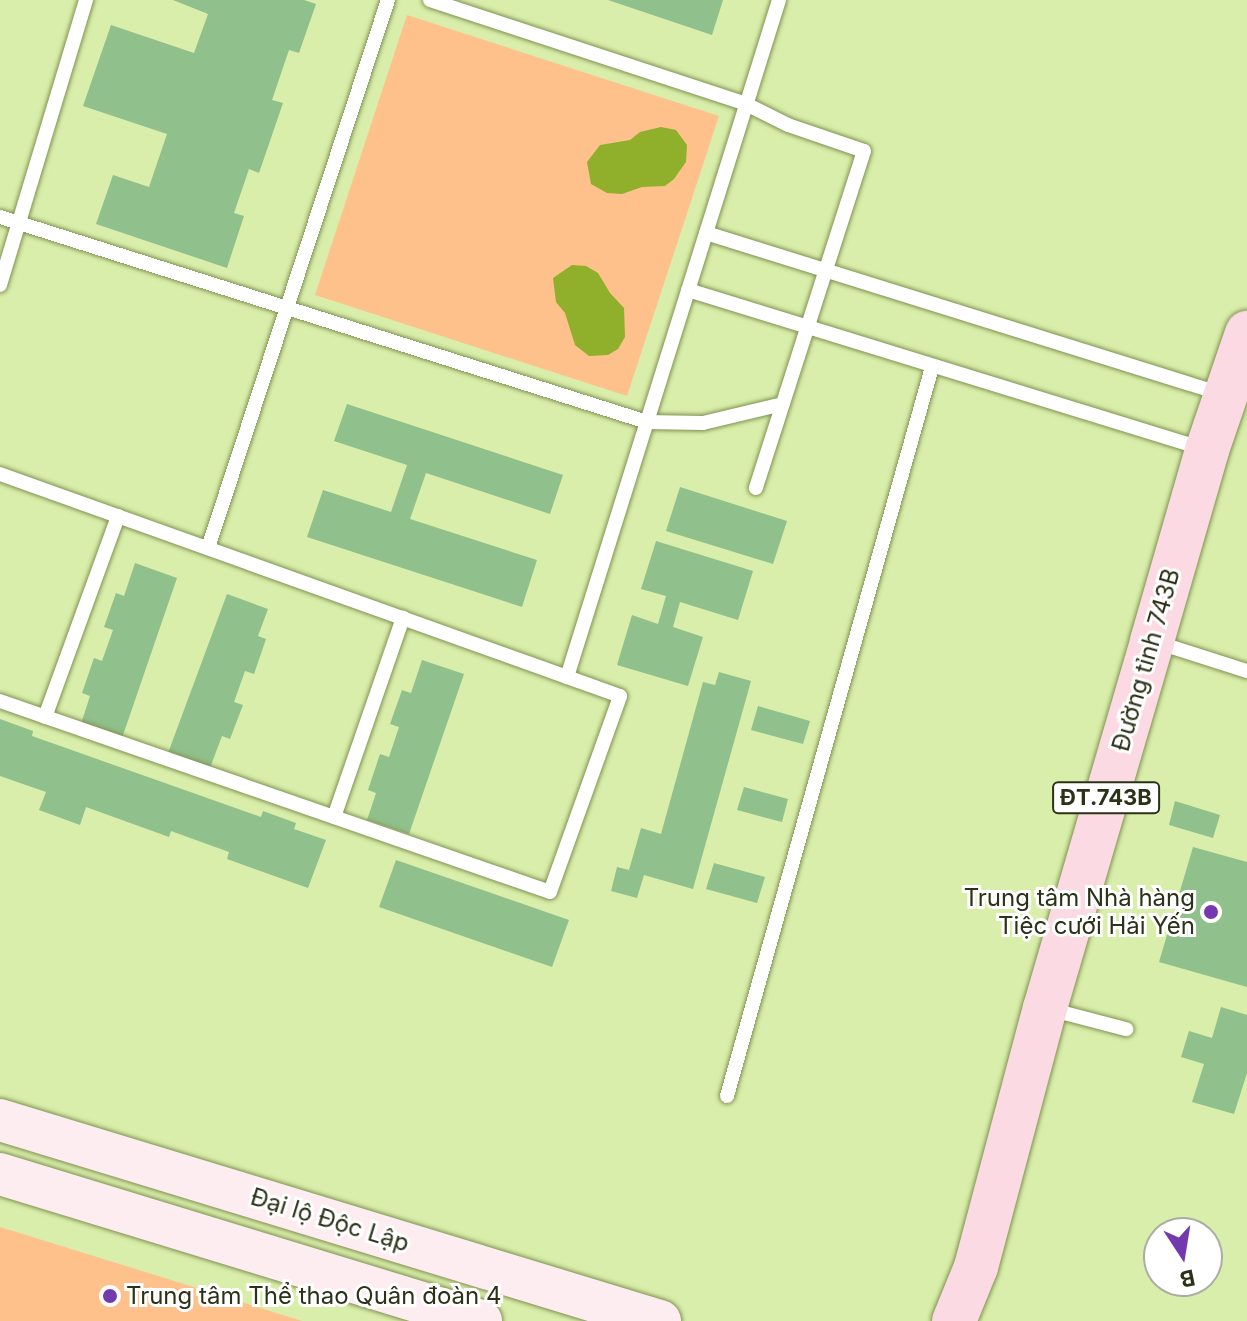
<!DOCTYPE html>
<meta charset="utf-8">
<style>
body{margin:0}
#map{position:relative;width:1247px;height:1321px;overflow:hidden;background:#d9eeaa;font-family:Inter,sans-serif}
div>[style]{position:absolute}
.green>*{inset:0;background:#fec18b}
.water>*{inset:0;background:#90af2a}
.building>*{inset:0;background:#90c08b}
.roads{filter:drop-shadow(0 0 2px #809252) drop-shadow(0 0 2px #809252)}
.lane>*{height:14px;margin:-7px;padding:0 7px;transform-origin:7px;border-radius:7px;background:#fff}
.secondary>*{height:42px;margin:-21px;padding:0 21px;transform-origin:21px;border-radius:21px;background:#fdedf1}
.primary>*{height:44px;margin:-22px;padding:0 22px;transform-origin:22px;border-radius:22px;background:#fbdae3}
.dots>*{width:22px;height:22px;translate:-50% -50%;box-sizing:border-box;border:4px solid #fff;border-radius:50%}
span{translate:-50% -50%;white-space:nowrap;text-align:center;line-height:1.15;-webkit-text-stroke:6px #fff;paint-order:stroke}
.shield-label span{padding:2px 6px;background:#fff;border:2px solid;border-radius:6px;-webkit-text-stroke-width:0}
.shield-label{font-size:22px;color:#2b3218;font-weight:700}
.street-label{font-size:24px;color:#2b3218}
.poi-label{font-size:24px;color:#2b3218}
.right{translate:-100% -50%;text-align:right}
.left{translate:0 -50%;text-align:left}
.north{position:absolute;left:1143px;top:1217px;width:80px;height:80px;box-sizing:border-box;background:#fff;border:2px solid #aaada3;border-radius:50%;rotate:168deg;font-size:22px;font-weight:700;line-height:32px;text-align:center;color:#2b3218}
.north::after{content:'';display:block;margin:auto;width:28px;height:36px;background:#733ab0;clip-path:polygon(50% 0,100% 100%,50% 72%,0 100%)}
</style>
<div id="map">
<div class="green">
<i style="clip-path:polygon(407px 15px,719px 116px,627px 396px,315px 295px)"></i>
<i style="clip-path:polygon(0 1227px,139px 1270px,302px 1321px,0 1321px)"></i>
</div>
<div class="water">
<i style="clip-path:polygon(661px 127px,676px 130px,687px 145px,686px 162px,674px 179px,665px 186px,642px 187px,622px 194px,607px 193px,591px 184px,587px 162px,600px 145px,630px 140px,640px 132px)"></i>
<i style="clip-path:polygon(572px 265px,586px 266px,598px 273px,610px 293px,624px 308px,625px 337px,618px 349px,608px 355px,589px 356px,575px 345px,565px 313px,556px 302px,553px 278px)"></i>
</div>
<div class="building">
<i style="clip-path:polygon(173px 0,304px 0,316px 4px,299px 53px,289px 50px,272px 100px,283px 103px,259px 173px,249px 169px,234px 213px,244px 216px,227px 268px,96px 224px,113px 175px,149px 187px,167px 134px,83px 106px,111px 25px,194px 53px,208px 14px)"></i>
<i style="clip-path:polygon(608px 0,723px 0,712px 35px)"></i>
<i style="clip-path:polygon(347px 404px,563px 475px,550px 514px,426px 473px,410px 519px,537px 560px,522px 607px,307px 537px,323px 490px,391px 512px,407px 465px,334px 441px)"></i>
<i style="clip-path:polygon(680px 487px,787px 521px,773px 564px,666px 531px)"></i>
<i style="clip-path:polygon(656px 541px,753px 571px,738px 620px,680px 602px,673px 627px,703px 637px,688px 686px,617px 665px,632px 615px,658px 624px,666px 596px,641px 589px)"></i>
<i style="clip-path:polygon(135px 563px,177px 578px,122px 738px,81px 724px,90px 696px,82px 693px,94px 658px,102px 661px,113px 630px,104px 627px,116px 593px,124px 596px)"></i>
<i style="clip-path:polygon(227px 594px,268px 609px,258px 636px,266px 639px,254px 674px,245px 671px,234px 702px,243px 705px,230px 739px,222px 736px,210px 768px,168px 753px)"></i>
<i style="clip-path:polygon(422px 660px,464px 674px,409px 834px,367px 820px,376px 793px,368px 790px,380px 754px,389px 757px,399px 727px,390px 724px,402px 690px,411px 693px)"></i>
<i style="clip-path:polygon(719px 672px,751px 681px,693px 889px,644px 875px,637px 898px,611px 891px,617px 867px,629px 870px,641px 828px,661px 834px,703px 682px,715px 685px)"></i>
<i style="clip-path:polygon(758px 706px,810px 721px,803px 744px,751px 730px)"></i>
<i style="clip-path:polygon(0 719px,33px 731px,32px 736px,261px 817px,263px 811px,296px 823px,294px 829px,326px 840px,308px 888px,227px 859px,229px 852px,171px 831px,169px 837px,86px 807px,80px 825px,39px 810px,46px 792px,0 776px)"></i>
<i style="clip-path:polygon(744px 787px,788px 799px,782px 822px,737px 810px)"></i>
<i style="clip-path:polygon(1175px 801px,1220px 815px,1213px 838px,1169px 825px)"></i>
<i style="clip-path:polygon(1193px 847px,1247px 862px,1247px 987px,1159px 962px)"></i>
<i style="clip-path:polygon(396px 860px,569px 920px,552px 967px,379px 907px)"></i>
<i style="clip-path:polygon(714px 863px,765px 877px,757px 903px,706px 889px)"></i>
<i style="clip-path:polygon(1221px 1007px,1247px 1015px,1247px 1073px,1234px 1114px,1192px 1102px,1204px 1064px,1181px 1057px,1189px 1031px,1212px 1038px)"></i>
</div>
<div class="roads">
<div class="lane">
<i style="left:430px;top:0;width:333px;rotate:18.2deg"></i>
<i style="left:746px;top:104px;width:47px;rotate:26.6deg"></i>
<i style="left:788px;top:125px;width:80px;rotate:18.9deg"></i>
<i style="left:864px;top:151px;width:354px;rotate:107.8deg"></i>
<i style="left:0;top:217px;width:679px;rotate:17.58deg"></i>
<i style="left:647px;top:422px;width:56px;rotate:1deg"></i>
<i style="left:703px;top:423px;width:82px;rotate:-13.4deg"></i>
<i style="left:706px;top:233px;width:541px;rotate:17.33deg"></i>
<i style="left:0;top:285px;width:298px;rotate:-73.2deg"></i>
<i style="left:688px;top:290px;width:540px;rotate:17.13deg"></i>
<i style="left:0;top:474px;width:602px;rotate:19.7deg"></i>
<i style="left:567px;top:677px;width:709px;rotate:-72.61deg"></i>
<i style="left:208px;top:548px;width:577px;rotate:-71.82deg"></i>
<i style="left:1156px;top:642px;width:96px;rotate:17.7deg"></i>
<i style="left:0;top:701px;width:582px;rotate:19.15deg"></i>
<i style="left:550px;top:892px;width:208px;rotate:-70.3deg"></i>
<i style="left:620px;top:696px;width:56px;rotate:-160.3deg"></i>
<i style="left:45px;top:717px;width:214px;rotate:-70deg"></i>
<i style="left:334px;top:817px;width:211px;rotate:-70.9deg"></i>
<i style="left:1049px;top:1009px;width:80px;rotate:14.6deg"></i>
<i style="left:727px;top:1096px;width:757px;rotate:-74.29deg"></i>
</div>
<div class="secondary">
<i style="left:0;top:1120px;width:690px;rotate:16.94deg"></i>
<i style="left:0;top:1174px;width:503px;rotate:16.99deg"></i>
</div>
<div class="primary">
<i style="left:954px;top:1321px;width:58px;rotate:-67.8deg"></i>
<i style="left:976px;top:1267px;width:268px;rotate:-75.1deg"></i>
<i style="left:1045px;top:1008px;width:382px;rotate:-73.7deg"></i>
<i style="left:1152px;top:641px;width:199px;rotate:-73.9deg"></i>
<i style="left:1207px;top:450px;width:124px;rotate:-71.1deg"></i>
</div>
</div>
<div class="dots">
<i style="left:1211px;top:912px;background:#733ab0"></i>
<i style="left:110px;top:1296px;background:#733ab0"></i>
</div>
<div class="shield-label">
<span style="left:1106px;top:798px">ĐT.743B</span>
</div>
<div class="street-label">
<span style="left:1146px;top:660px;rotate:-74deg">Đường tỉnh 743B</span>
<span style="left:330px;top:1220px;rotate:17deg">Đại lộ Độc Lập</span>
</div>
<div class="poi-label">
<span class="right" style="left:1195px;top:912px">Trung tâm Nhà hàng<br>Tiệc cưới Hải Yến</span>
<span class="left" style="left:126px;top:1296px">Trung tâm Thể thao Quân đoàn 4</span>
</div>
<div class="north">B</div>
</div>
